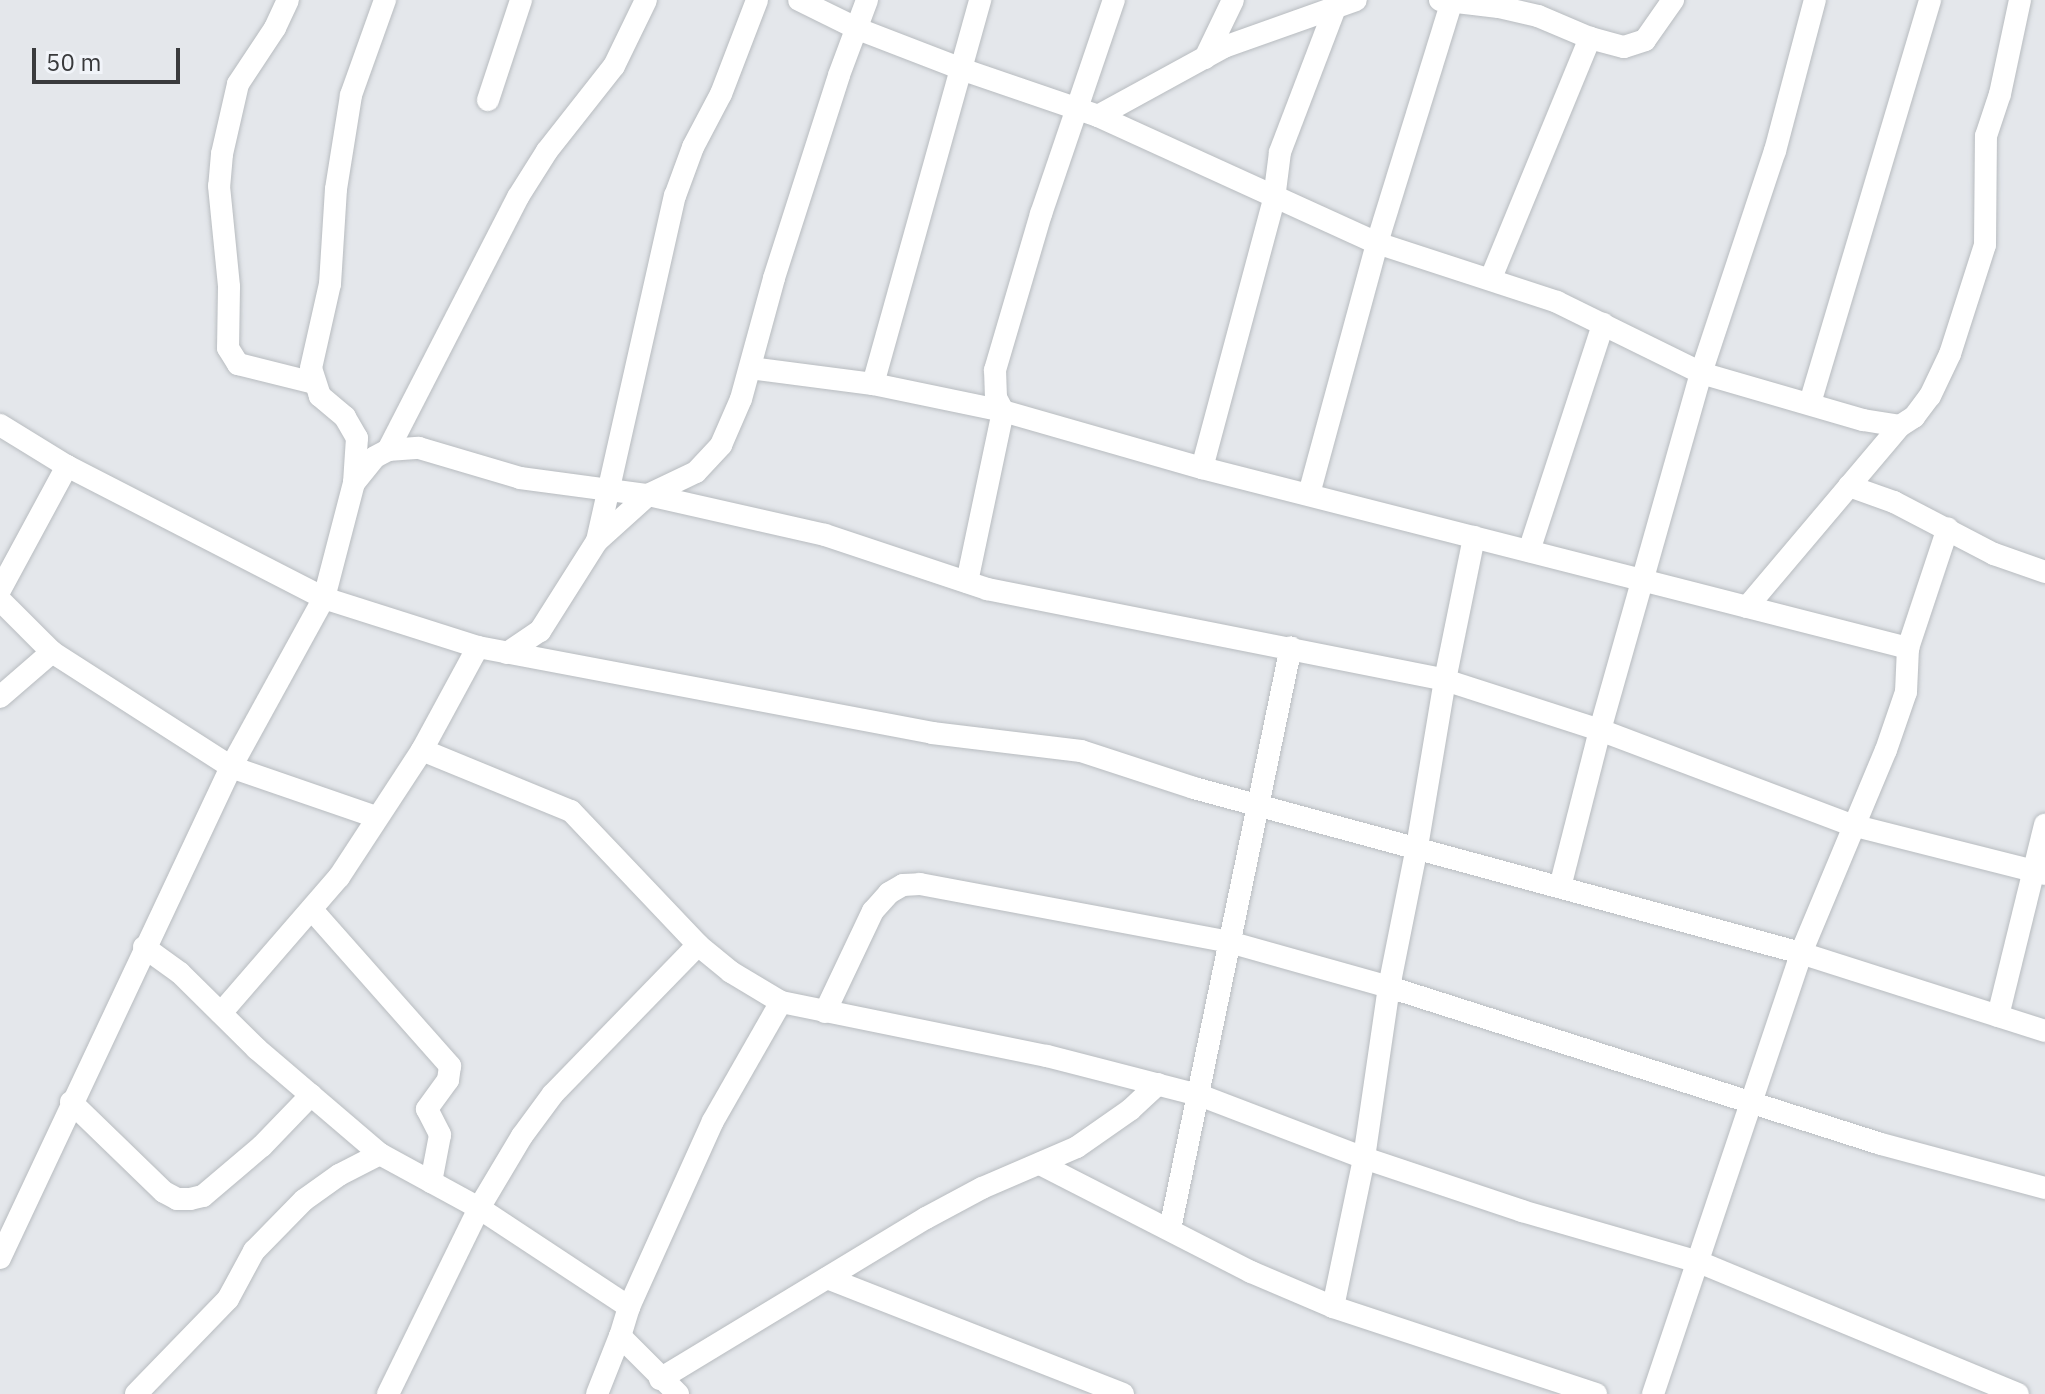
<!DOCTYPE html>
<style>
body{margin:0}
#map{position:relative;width:2045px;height:1394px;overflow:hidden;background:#e4e7eb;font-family:"IBM Plex Sans",sans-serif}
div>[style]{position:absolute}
.roads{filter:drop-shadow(0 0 2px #b8bcc0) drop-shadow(0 0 2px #b8bcc0)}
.minor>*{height:22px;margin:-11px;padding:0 11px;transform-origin:11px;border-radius:11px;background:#fff}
span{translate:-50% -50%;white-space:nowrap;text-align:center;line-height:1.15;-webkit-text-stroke:6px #f1f4f9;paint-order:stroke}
.scale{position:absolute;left:32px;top:48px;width:148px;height:36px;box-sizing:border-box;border:4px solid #393a3c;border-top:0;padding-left:10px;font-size:24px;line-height:28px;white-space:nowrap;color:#393a3c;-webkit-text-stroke:6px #f1f4f9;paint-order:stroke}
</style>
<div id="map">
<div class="roads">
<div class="minor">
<i style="left:288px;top:0;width:31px;rotate:115deg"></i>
<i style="left:275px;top:28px;width:67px;rotate:123.5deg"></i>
<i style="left:238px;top:84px;width:72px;rotate:102.9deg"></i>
<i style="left:222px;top:154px;width:32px;rotate:95deg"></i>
<i style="left:219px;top:186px;width:101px;rotate:84.3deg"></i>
<i style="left:229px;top:287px;width:61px;rotate:90.9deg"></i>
<i style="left:228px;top:348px;width:19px;rotate:58deg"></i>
<i style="left:238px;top:364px;width:78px;rotate:14deg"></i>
<i style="left:799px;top:0;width:66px;rotate:26.2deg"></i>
<i style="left:858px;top:29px;width:114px;rotate:21.1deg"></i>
<i style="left:964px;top:70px;width:142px;rotate:18.9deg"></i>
<i style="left:1098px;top:116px;width:144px;rotate:-28.7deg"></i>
<i style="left:1224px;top:47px;width:140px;rotate:-19.6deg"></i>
<i style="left:1440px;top:0;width:59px;rotate:6.8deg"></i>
<i style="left:1499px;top:7px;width:40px;rotate:13deg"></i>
<i style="left:1538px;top:16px;width:56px;rotate:22.9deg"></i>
<i style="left:1590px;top:38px;width:35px;rotate:15deg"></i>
<i style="left:1624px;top:47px;width:22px;rotate:-18deg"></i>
<i style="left:1645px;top:40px;width:49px;rotate:-55deg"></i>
<i style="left:1205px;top:58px;width:64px;rotate:-64.2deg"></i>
<i style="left:488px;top:100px;width:105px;rotate:-71.7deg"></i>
<i style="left:1098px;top:116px;width:307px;rotate:24.5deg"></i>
<i style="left:1377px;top:243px;width:189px;rotate:18.1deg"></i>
<i style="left:1557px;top:302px;width:161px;rotate:26.2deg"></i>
<i style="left:1701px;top:373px;width:169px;rotate:16.2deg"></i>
<i style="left:1863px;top:420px;width:37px;rotate:9deg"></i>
<i style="left:1491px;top:278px;width:260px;rotate:-67.6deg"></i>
<i style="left:750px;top:368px;width:124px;rotate:7.4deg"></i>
<i style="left:873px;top:384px;width:133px;rotate:11.7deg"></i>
<i style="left:1003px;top:411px;width:207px;rotate:16deg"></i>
<i style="left:1202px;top:468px;width:729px;rotate:14.3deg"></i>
<i style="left:873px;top:384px;width:399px;rotate:-74.4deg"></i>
<i style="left:1810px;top:403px;width:420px;rotate:-73.4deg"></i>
<i style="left:0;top:425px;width:79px;rotate:31.5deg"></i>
<i style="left:67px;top:466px;width:289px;rotate:27.2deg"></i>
<i style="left:324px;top:598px;width:162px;rotate:17.7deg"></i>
<i style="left:478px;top:647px;width:462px;rotate:10.7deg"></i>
<i style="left:932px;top:733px;width:150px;rotate:6.9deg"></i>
<i style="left:1081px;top:751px;width:119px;rotate:18.1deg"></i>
<i style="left:1194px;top:788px;width:629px;rotate:15.21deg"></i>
<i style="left:1801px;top:953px;width:256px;rotate:17.7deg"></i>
<i style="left:388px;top:450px;width:31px;rotate:-4deg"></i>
<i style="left:419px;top:448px;width:105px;rotate:16.5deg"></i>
<i style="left:520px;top:478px;width:129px;rotate:7.6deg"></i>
<i style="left:648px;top:495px;width:181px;rotate:12.7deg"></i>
<i style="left:825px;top:535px;width:171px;rotate:18.4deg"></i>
<i style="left:987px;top:589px;width:467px;rotate:11.2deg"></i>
<i style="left:1445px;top:680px;width:163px;rotate:17.9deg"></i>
<i style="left:1600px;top:730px;width:269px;rotate:20.7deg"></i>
<i style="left:1852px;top:825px;width:199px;rotate:14.2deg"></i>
<i style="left:1202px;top:468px;width:278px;rotate:-75deg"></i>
<i style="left:1274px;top:199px;width:47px;rotate:-82.7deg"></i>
<i style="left:1280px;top:152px;width:157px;rotate:-69.1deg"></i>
<i style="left:354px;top:483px;width:45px;rotate:-86.2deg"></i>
<i style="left:357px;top:438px;width:24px;rotate:-120deg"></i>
<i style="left:345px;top:417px;width:33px;rotate:-140deg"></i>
<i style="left:320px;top:396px;width:29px;rotate:-108deg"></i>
<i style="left:311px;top:368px;width:86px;rotate:-77.3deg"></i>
<i style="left:330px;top:284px;width:95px;rotate:-86.4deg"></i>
<i style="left:336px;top:189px;width:95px;rotate:-80.9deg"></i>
<i style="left:351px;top:95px;width:101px;rotate:-70.3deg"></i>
<i style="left:1849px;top:486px;width:48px;rotate:19.6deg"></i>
<i style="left:1894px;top:502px;width:113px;rotate:27.5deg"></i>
<i style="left:1994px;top:554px;width:54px;rotate:19.4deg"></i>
<i style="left:1309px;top:494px;width:260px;rotate:-74.8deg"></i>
<i style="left:1377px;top:243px;width:254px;rotate:-72.8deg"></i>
<i style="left:597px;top:541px;width:354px;rotate:-77.3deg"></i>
<i style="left:675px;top:196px;width:52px;rotate:-69.8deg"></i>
<i style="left:693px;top:147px;width:60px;rotate:-62.2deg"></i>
<i style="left:721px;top:94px;width:101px;rotate:-69deg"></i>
<i style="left:1529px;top:551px;width:239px;rotate:-71.9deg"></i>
<i style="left:967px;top:582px;width:175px;rotate:-78.1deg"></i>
<i style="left:1003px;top:411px;width:15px;rotate:-118deg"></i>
<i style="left:996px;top:398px;width:28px;rotate:-92deg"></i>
<i style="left:995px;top:370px;width:163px;rotate:-73.6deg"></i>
<i style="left:1041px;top:214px;width:226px;rotate:-71.2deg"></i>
<i style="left:0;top:590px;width:141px;rotate:-61.6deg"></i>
<i style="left:0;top:600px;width:74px;rotate:45deg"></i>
<i style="left:52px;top:652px;width:213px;rotate:32.7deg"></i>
<i style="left:231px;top:767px;width:153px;rotate:19deg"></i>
<i style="left:1747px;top:607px;width:237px;rotate:-49.8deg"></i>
<i style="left:1900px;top:426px;width:17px;rotate:-33deg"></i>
<i style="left:1914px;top:417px;width:26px;rotate:-53deg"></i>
<i style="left:1930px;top:396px;width:47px;rotate:-64.5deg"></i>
<i style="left:1950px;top:354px;width:114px;rotate:-72.2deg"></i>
<i style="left:1985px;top:245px;width:109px;rotate:-89.5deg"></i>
<i style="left:1986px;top:136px;width:44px;rotate:-71.6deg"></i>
<i style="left:2000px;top:94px;width:96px;rotate:-78deg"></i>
<i style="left:507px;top:653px;width:40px;rotate:-34deg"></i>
<i style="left:540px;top:631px;width:107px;rotate:-57.7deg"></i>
<i style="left:597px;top:541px;width:69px;rotate:-42deg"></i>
<i style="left:648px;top:495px;width:53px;rotate:-25.6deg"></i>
<i style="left:696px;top:472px;width:37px;rotate:-47deg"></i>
<i style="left:721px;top:445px;width:50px;rotate:-66.5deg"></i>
<i style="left:741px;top:399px;width:125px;rotate:-74.7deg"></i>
<i style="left:774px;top:278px;width:213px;rotate:-72.2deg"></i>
<i style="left:839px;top:75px;width:80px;rotate:-69.5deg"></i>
<i style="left:0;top:697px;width:69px;rotate:-40.9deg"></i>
<i style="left:422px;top:750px;width:161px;rotate:22.3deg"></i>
<i style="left:571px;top:811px;width:185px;rotate:46.5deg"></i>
<i style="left:698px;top:945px;width:43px;rotate:39.3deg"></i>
<i style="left:731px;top:972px;width:58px;rotate:31deg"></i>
<i style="left:781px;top:1002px;width:271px;rotate:11.5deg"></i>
<i style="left:1047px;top:1056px;width:157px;rotate:14.4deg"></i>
<i style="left:1199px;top:1095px;width:177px;rotate:20.9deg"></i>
<i style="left:1364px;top:1158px;width:167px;rotate:18.5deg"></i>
<i style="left:1522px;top:1211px;width:184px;rotate:16.1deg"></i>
<i style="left:1699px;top:1262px;width:345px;rotate:22.5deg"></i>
<i style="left:1560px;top:887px;width:162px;rotate:-75.7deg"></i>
<i style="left:1600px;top:730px;width:371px;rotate:-74.2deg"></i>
<i style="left:1701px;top:373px;width:234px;rotate:-71.6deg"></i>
<i style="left:1775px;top:151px;width:156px;rotate:-75.2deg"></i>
<i style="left:313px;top:911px;width:207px;rotate:48.5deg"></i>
<i style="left:450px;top:1066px;width:14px;rotate:98deg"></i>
<i style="left:448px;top:1080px;width:36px;rotate:126deg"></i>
<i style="left:427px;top:1109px;width:29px;rotate:63deg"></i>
<i style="left:440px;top:1135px;width:48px;rotate:100.8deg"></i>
<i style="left:144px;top:947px;width:44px;rotate:35.8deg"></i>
<i style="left:180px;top:973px;width:108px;rotate:44.6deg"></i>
<i style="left:257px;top:1049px;width:162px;rotate:40.5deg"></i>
<i style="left:380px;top:1154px;width:113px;rotate:28.6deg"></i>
<i style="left:479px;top:1208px;width:180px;rotate:33.4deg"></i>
<i style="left:629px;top:1307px;width:30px;rotate:107deg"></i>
<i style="left:620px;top:1336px;width:82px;rotate:45deg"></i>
<i style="left:825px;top:1012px;width:112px;rotate:-64.6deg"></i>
<i style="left:873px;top:911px;width:24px;rotate:-48deg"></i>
<i style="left:889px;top:893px;width:16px;rotate:-30deg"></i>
<i style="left:903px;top:885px;width:17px;rotate:-3deg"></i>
<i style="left:920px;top:884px;width:314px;rotate:10.6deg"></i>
<i style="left:1229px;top:942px;width:166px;rotate:15.7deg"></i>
<i style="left:1389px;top:987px;width:516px;rotate:17.7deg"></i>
<i style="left:1881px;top:1144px;width:170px;rotate:15deg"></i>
<i style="left:221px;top:1013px;width:180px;rotate:-49.1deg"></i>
<i style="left:339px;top:877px;width:152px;rotate:-56.8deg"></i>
<i style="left:422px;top:750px;width:117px;rotate:-61.5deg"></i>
<i style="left:1998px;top:1016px;width:197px;rotate:-76.2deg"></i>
<i style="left:71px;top:1102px;width:129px;rotate:44.1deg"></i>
<i style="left:164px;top:1192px;width:15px;rotate:28deg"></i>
<i style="left:177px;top:1199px;width:13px"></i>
<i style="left:190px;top:1199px;width:13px;rotate:-13deg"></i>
<i style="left:203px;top:1196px;width:77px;rotate:-40.3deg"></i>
<i style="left:262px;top:1146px;width:71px;rotate:-46.1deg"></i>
<i style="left:1040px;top:1164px;width:237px;rotate:27.1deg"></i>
<i style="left:1251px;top:1272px;width:89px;rotate:23.1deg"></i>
<i style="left:1333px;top:1307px;width:277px;rotate:18.3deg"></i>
<i style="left:1170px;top:1229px;width:594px;rotate:-78.26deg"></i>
<i style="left:0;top:1258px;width:543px;rotate:-64.8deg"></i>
<i style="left:231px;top:767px;width:193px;rotate:-61.2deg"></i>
<i style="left:324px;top:598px;width:119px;rotate:-75.4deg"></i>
<i style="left:354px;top:483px;width:33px;rotate:-51deg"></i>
<i style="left:375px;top:457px;width:15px;rotate:-28deg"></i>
<i style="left:388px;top:450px;width:284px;rotate:-62.8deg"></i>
<i style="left:518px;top:197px;width:54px;rotate:-57.8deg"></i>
<i style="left:547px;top:151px;width:108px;rotate:-51.8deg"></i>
<i style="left:614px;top:66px;width:73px;rotate:-64.1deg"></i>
<i style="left:827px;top:1278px;width:318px;rotate:21.4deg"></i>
<i style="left:629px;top:1307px;width:204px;rotate:-65.7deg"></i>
<i style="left:713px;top:1121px;width:137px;rotate:-60.3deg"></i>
<i style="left:1333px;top:1307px;width:152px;rotate:-78.2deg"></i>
<i style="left:1364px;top:1158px;width:173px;rotate:-81.7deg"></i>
<i style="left:1389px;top:987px;width:143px;rotate:-78.7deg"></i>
<i style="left:1417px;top:847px;width:169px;rotate:-80.5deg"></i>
<i style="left:1445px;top:680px;width:146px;rotate:-78.5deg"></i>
<i style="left:660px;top:1379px;width:311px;rotate:-31.2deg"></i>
<i style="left:926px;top:1218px;width:64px;rotate:-28.2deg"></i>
<i style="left:982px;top:1188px;width:103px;rotate:-23.3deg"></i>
<i style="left:1077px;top:1147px;width:65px;rotate:-34.9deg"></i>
<i style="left:1130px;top:1110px;width:38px;rotate:-43deg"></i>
<i style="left:136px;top:1394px;width:132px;rotate:-45.9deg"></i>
<i style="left:228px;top:1299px;width:55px;rotate:-61.6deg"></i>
<i style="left:254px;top:1251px;width:71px;rotate:-45.6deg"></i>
<i style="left:304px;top:1200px;width:43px;rotate:-35.5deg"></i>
<i style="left:339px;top:1175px;width:46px;rotate:-27.1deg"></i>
<i style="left:388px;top:1394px;width:207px;rotate:-63.9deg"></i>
<i style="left:479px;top:1208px;width:84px;rotate:-59.2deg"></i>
<i style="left:522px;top:1136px;width:52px;rotate:-53.6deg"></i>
<i style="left:553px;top:1094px;width:208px;rotate:-45.8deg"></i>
<i style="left:597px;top:1394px;width:62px;rotate:-68.4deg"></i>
<i style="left:1653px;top:1394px;width:465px;rotate:-71.4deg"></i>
<i style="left:1801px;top:953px;width:220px;rotate:-67.3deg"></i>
<i style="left:1886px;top:750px;width:61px;rotate:-71deg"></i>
<i style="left:1906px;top:692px;width:44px;rotate:-87.4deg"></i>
<i style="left:1908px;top:648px;width:126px;rotate:-71.6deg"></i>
</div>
</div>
<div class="scale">50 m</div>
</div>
